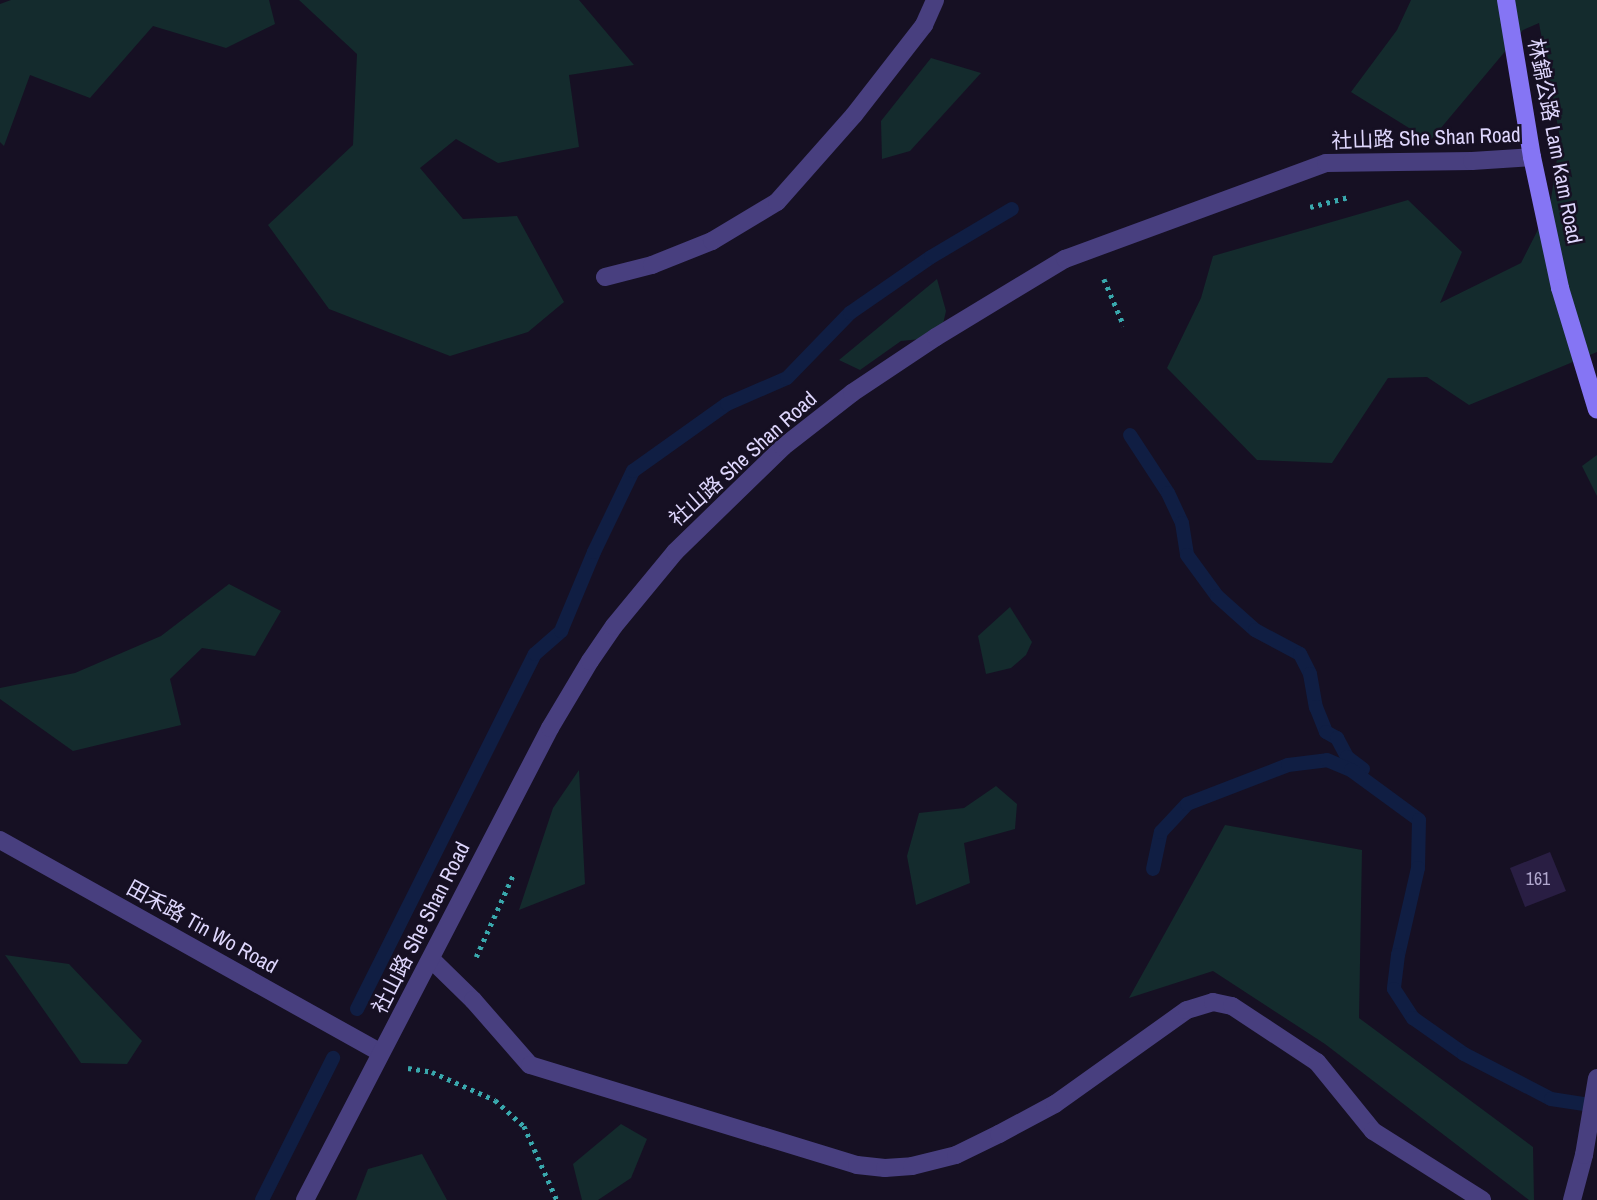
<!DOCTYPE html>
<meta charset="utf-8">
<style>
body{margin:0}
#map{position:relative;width:1597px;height:1200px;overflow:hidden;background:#161023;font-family:"Archivo Narrow","Noto Sans TC",sans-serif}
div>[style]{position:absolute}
.green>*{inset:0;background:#142b2d}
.stream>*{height:14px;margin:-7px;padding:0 7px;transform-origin:7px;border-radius:7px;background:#101e43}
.building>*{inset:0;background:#291e43}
.path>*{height:4.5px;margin-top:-2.25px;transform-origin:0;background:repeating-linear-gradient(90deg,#39a8ad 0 3.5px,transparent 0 8.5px)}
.service>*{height:18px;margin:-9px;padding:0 9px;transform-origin:9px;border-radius:9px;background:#483f7f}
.minor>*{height:18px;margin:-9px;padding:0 9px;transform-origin:9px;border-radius:9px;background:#483f7f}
.secondary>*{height:18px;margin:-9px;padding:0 9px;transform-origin:9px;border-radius:9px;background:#8575f4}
span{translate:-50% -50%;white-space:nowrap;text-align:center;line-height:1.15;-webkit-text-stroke:5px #161023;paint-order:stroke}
.number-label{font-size:18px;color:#b1a8ce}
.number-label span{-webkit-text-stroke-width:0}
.street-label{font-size:21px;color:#ded6fc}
</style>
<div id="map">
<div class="green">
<i style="clip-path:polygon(11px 0,269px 0,275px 24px,226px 48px,153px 26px,90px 98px,30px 75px,4px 146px,0 142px,0 4px)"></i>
<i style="clip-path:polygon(299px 0,579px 0,634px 65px,569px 75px,579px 147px,498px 163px,456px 139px,420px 168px,463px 219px,517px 216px,564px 302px,528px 332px,450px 356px,329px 309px,268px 225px,353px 145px,357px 54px)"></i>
<i style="clip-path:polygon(1411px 0,1597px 0,1597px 352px,1469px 405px,1427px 377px,1388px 378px,1332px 463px,1257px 460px,1167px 368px,1201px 298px,1213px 256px,1408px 200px,1462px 252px,1440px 303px,1521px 263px,1550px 206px,1560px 138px,1539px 23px,1523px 30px,1430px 141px,1351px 92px,1397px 30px)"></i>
<i style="clip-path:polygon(931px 58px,981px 73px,910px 151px,882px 159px,881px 121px)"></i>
<i style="clip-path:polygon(937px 279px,946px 311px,940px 337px,901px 341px,860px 370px,839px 360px)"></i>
<i style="clip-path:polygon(1597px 455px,1597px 496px,1582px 466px)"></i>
<i style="clip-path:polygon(229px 584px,281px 611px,255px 656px,202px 648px,170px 679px,181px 725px,73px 751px,0 699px,0 688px,75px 673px,161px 636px)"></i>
<i style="clip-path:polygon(1010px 607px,1032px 642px,1026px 655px,1011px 668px,986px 674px,978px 636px)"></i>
<i style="clip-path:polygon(579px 770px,585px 884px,519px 910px,553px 808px)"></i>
<i style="clip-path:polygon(996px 786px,1017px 804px,1015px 829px,964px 843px,970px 883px,916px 905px,907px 856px,919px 813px,964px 808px)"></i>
<i style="clip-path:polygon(1225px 825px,1362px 850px,1359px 1018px,1533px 1147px,1534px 1200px,1529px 1200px,1325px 1044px,1213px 971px,1129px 998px)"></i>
<i style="clip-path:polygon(5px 955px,69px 964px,142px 1041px,127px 1064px,81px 1063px)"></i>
<i style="clip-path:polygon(621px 1124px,647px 1139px,631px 1178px,598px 1200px,582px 1200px,573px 1164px)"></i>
<i style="clip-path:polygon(422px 1154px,447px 1200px,356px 1200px,368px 1169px)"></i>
</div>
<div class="stream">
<i style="left:1130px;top:435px;width:69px;rotate:56.8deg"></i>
<i style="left:1168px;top:493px;width:33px;rotate:65deg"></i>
<i style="left:1182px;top:523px;width:32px;rotate:81deg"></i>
<i style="left:1187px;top:555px;width:51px;rotate:53.8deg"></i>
<i style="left:1217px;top:596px;width:51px;rotate:41.8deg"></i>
<i style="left:1255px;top:630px;width:51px;rotate:28.1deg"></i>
<i style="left:1300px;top:654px;width:22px;rotate:63deg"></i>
<i style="left:1310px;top:674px;width:34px;rotate:80deg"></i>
<i style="left:1316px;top:707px;width:27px;rotate:68deg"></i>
<i style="left:1326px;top:732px;width:13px;rotate:29deg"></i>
<i style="left:1337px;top:738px;width:21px;rotate:62deg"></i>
<i style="left:1347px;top:757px;width:20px;rotate:37deg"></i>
<i style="left:1153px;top:869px;width:38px;rotate:-78deg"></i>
<i style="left:1161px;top:832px;width:38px;rotate:-47deg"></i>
<i style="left:1187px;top:804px;width:108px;rotate:-21.1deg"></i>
<i style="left:1288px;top:765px;width:39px;rotate:-7deg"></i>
<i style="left:1327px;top:760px;width:26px;rotate:23deg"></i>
<i style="left:1351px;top:770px;width:84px;rotate:36.3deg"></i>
<i style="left:1419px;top:820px;width:48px;rotate:91.2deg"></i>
<i style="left:1418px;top:868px;width:89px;rotate:102.9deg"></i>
<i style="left:1398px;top:955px;width:34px;rotate:97deg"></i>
<i style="left:1394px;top:989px;width:35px;rotate:57deg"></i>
<i style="left:1413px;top:1018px;width:62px;rotate:35.2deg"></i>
<i style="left:1464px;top:1054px;width:98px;rotate:27.3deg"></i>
<i style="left:1551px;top:1099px;width:47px;rotate:8.7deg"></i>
<i style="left:357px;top:1009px;width:397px;rotate:-63.4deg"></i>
<i style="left:535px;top:654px;width:35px;rotate:-41deg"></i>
<i style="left:561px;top:631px;width:86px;rotate:-67.3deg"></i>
<i style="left:594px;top:552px;width:90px;rotate:-64.3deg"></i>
<i style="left:633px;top:471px;width:115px;rotate:-35.5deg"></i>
<i style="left:727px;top:404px;width:65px;rotate:-23.4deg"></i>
<i style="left:787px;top:378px;width:91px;rotate:-45.9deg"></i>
<i style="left:850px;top:313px;width:98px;rotate:-34.7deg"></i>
<i style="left:931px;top:257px;width:94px;rotate:-30.7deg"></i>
<i style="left:262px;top:1200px;width:159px;rotate:-63.4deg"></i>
</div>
<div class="building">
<i style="clip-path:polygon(1550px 852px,1566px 891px,1525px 907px,1510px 868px)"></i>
</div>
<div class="path">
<i style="left:1310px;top:207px;width:40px;rotate:-14.4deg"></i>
<i style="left:1104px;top:279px;width:51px;rotate:66.9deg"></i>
<i style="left:476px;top:957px;width:92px;rotate:-65.7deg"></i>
<i style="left:408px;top:1068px;width:24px;rotate:9deg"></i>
<i style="left:432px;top:1072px;width:69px;rotate:24deg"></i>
<i style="left:495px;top:1100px;width:39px;rotate:42deg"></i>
<i style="left:524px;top:1126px;width:81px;rotate:66deg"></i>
</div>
<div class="service">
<i style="left:605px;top:277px;width:49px;rotate:-14.3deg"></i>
<i style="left:652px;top:265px;width:65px;rotate:-21.8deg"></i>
<i style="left:712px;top:241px;width:76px;rotate:-31deg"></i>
<i style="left:777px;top:202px;width:116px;rotate:-48.5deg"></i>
<i style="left:854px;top:115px;width:114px;rotate:-52.1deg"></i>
<i style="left:924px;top:25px;width:27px;rotate:-66deg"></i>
<i style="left:431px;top:959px;width:59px;rotate:44.3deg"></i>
<i style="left:473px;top:1000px;width:86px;rotate:48.8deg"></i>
<i style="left:530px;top:1065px;width:342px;rotate:17deg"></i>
<i style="left:857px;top:1165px;width:28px;rotate:6deg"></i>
<i style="left:885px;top:1168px;width:27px;rotate:-4deg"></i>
<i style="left:912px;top:1166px;width:45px;rotate:-14deg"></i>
<i style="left:956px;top:1155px;width:48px;rotate:-26deg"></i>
<i style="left:999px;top:1134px;width:64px;rotate:-28.2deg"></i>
<i style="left:1055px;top:1104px;width:162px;rotate:-35.5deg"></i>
<i style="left:1187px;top:1010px;width:27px;rotate:-17deg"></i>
<i style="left:1213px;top:1002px;width:19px;rotate:12deg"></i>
<i style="left:1232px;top:1006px;width:102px;rotate:33.4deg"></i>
<i style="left:1317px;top:1062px;width:89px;rotate:50.9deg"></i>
<i style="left:1373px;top:1131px;width:129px;rotate:32.3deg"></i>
<i style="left:1572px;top:1200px;width:47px;rotate:-75.1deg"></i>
<i style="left:1584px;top:1155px;width:78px;rotate:-80.4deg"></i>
</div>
<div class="minor">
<i style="left:0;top:840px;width:436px;rotate:29.2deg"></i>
<i style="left:305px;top:1200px;width:532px;rotate:-62.57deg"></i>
<i style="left:550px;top:728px;width:78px;rotate:-59.2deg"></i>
<i style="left:590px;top:661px;width:42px;rotate:-55.6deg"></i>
<i style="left:614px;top:626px;width:96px;rotate:-50.5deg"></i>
<i style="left:675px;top:552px;width:151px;rotate:-44.2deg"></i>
<i style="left:783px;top:447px;width:88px;rotate:-38deg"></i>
<i style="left:852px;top:393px;width:101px;rotate:-33.7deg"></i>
<i style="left:936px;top:337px;width:151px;rotate:-31.2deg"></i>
<i style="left:1065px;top:259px;width:278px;rotate:-20.2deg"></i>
<i style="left:1326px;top:163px;width:146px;rotate:-0.8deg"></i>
<i style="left:1472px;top:161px;width:60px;rotate:-3.8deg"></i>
</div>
<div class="secondary">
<i style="left:1506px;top:0;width:159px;rotate:80.6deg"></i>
<i style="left:1532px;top:157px;width:134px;rotate:77.9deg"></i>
<i style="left:1560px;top:288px;width:127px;rotate:73.1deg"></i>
</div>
<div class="number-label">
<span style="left:1538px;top:879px">161</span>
</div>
<div class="street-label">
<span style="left:1426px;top:138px;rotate:-2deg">社山路 She Shan Road</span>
<span style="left:1555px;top:141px;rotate:79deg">林錦公路 Lam Kam Road</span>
<span style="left:743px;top:459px;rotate:-42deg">社山路 She Shan Road</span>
<span style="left:202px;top:927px;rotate:29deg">田禾路 Tin Wo Road</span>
<span style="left:421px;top:928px;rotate:-63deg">社山路 She Shan Road</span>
</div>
</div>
